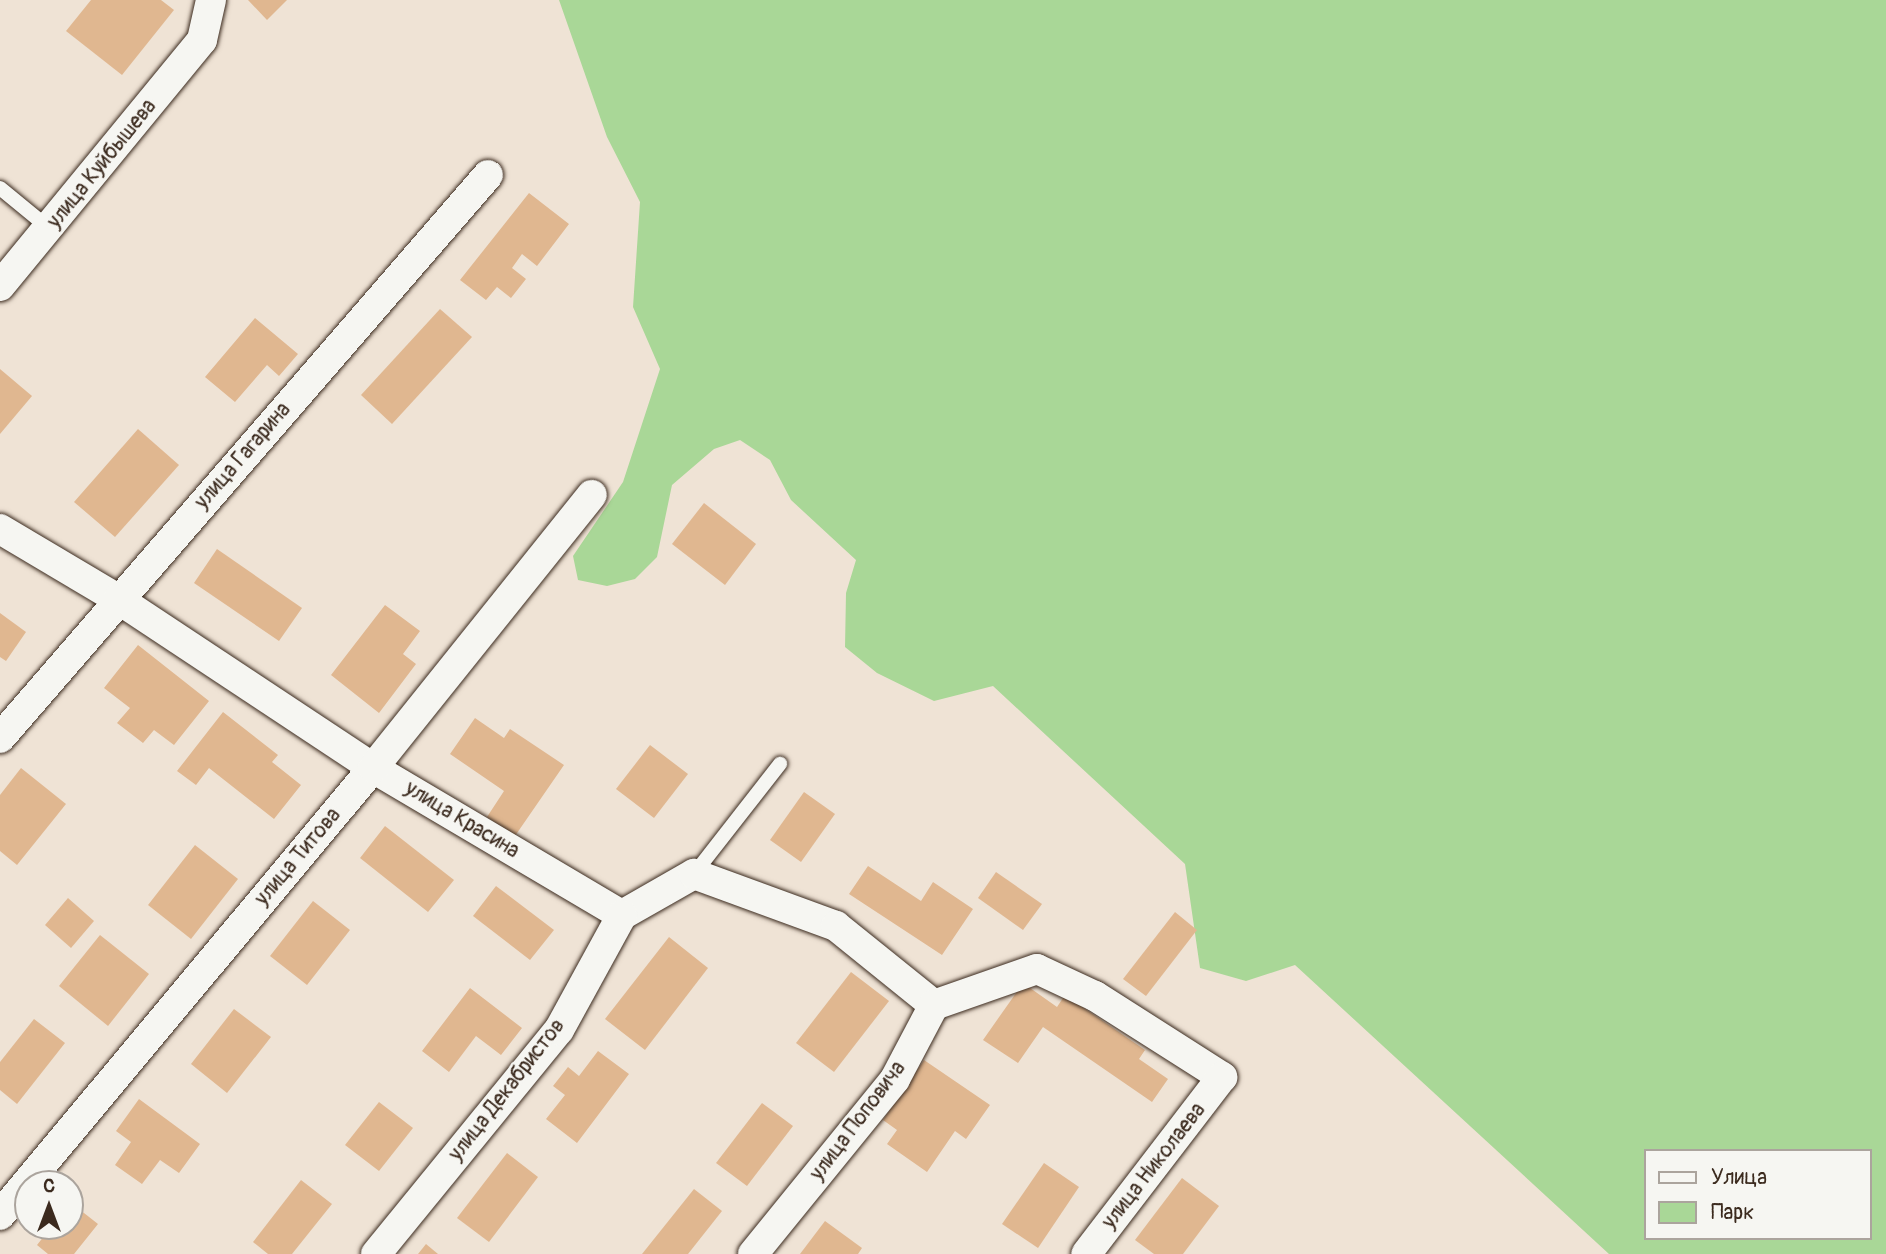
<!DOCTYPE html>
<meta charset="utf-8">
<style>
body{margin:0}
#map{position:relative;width:1886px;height:1254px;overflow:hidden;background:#efe3d5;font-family:Pangolin,sans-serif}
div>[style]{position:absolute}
.green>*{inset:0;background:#a9d797}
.building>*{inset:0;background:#e0b790}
.roads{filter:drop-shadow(0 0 2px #3b2a1e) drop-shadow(0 0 2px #3b2a1e)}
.service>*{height:14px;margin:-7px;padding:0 7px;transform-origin:7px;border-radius:7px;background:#f6f6f2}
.minor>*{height:30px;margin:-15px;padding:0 15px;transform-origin:15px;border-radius:15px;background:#f6f6f2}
span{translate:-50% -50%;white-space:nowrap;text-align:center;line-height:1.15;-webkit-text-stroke:5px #f6f6f2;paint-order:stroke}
.street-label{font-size:21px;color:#3b2a1e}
.legend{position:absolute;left:1644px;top:1149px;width:228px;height:91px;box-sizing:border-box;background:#f6f6f2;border:2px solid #aba49d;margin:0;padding:9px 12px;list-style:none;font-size:21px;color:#3b2a1e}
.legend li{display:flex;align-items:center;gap:14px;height:35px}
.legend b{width:35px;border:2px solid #aba49d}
.north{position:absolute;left:14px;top:1170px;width:70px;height:70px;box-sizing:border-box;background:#f6f6f2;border:2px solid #aba49d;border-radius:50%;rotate:0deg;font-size:19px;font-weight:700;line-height:28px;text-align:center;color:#3b2a1e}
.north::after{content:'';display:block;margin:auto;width:24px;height:32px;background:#3b2a1e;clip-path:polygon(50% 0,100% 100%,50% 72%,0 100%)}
</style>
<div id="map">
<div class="green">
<i style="clip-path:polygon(evenodd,559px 0,1886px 0,1886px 1254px,1609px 1254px,1295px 965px,1246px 981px,1200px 968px,1185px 864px,993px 686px,934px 701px,877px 673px,845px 647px,846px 593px,856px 560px,791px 500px,770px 460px,740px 440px,714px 449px,672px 485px,657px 557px,635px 579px,607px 586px,578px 580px,573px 556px,623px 482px,660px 369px,633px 307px,640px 202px,607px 137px,559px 0,1646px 1151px,1870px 1151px,1870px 1238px,1646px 1238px,1646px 1151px)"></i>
</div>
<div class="building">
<i style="clip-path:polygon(91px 0,161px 0,174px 10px,122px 75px,66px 31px)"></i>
<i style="clip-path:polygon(248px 0,287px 0,267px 20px)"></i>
<i style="clip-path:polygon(529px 193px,569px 224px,537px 266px,522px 254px,512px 268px,526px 279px,511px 298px,497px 287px,486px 300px,460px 280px)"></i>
<i style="clip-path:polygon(440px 309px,472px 337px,392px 424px,361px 395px)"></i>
<i style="clip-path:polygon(255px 318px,298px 354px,279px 376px,267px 365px,235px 402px,205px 377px)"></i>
<i style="clip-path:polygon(0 369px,32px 396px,0 434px)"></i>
<i style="clip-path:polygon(138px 429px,179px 465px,115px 537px,74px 502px)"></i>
<i style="clip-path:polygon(704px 503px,756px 544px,725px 585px,672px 544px)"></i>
<i style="clip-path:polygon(217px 549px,302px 608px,279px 641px,194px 583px)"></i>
<i style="clip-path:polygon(385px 605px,420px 631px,403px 654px,416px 664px,379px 713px,331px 675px)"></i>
<i style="clip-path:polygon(0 613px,26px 632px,6px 661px,0 657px)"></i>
<i style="clip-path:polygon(138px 645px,209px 701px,174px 745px,154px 730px,143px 743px,117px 723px,130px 708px,104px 688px)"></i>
<i style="clip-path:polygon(223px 712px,278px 755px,272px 762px,301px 785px,274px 819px,209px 768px,196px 785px,177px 771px)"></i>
<i style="clip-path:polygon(475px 718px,504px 738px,510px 729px,564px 765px,515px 836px,487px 817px,504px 791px,450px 754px)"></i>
<i style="clip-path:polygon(650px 745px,688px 774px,654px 818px,616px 789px)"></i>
<i style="clip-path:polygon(21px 768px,66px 804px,17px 865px,0 851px,0 795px)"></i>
<i style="clip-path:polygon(804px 792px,835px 814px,801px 862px,770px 840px)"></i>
<i style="clip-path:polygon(385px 826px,454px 880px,428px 912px,360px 858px)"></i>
<i style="clip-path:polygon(195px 845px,238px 879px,191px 939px,148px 905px)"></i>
<i style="clip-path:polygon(868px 866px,921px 901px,933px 882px,973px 909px,942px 955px,849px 894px)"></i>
<i style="clip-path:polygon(996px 872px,1042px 904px,1023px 930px,978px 898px)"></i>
<i style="clip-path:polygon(496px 886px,554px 930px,530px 960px,473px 916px)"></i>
<i style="clip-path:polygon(68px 898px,94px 921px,71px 948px,45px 925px)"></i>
<i style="clip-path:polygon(313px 901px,350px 930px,307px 985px,270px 956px)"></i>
<i style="clip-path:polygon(1175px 912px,1197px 930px,1146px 996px,1123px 979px)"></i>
<i style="clip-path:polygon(100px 935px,149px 974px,108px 1026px,59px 986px)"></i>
<i style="clip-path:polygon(669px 937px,708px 968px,645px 1050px,605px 1019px)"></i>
<i style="clip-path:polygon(851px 972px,889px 1001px,834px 1072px,796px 1043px)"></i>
<i style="clip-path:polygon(1023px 983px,1057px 1007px,1065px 995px,1145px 1050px,1139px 1059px,1168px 1079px,1152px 1102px,1043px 1027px,1018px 1063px,983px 1040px)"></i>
<i style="clip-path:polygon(470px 988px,522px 1028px,501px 1055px,476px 1036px,449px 1072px,422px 1051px)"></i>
<i style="clip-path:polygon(234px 1009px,271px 1037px,227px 1093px,191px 1064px)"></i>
<i style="clip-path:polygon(34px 1019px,65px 1043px,17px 1104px,0 1090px,0 1062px)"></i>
<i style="clip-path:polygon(598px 1051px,629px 1074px,577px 1143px,546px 1119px,565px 1095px,553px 1086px,568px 1067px,579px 1076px)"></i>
<i style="clip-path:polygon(924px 1060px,990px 1105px,966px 1139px,955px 1131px,927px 1172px,887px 1144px,897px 1130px,883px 1120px)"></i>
<i style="clip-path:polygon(139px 1099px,200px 1144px,179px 1173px,160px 1160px,142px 1184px,115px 1165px,131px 1142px,116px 1131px)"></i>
<i style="clip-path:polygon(379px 1102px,413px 1128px,379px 1171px,345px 1145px)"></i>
<i style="clip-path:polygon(762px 1103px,793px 1126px,747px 1186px,716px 1163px)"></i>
<i style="clip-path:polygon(507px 1153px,538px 1177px,489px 1242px,457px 1218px)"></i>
<i style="clip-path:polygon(1044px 1163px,1079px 1187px,1038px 1248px,1002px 1224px)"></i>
<i style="clip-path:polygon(1182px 1178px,1219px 1206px,1183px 1254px,1154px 1254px,1135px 1240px)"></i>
<i style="clip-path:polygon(301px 1180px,332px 1204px,292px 1254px,268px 1254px,253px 1242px)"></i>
<i style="clip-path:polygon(694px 1189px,722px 1211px,688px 1254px,642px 1254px)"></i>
<i style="clip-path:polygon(70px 1202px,98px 1224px,74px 1254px,48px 1254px,37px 1245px,52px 1226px,70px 1226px)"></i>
<i style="clip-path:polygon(825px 1221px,862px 1248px,858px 1254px,800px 1254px)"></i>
<i style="clip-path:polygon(426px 1244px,438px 1254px,418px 1254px)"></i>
</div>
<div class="roads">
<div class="service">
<i style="left:0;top:188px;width:65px;rotate:39.4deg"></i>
<i style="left:694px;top:874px;width:140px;rotate:-52deg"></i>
</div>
<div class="minor">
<i style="left:0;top:286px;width:318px;rotate:-50.6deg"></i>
<i style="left:202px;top:40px;width:41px;rotate:-77.3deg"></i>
<i style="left:0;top:529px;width:137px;rotate:30.7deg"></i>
<i style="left:118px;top:599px;width:306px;rotate:33.5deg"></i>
<i style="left:373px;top:768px;width:289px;rotate:30.6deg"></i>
<i style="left:622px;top:915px;width:83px;rotate:-29.7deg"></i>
<i style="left:694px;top:874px;width:151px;rotate:20.1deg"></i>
<i style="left:836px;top:926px;width:126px;rotate:38.9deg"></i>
<i style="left:0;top:738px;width:745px;rotate:-49.08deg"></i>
<i style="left:0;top:1215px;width:582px;rotate:-50.16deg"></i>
<i style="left:373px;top:768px;width:350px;rotate:-51.3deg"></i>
<i style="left:376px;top:1254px;width:289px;rotate:-50.8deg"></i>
<i style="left:559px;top:1030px;width:131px;rotate:-61.3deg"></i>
<i style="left:753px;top:1254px;width:225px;rotate:-50.9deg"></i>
<i style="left:895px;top:1079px;width:84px;rotate:-62.2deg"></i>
<i style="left:934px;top:1005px;width:109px;rotate:-19.3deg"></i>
<i style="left:1037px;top:969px;width:64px;rotate:25deg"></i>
<i style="left:1095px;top:996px;width:151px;rotate:32.5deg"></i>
<i style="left:1222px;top:1077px;width:223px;rotate:127.5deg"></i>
</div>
</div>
<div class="street-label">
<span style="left:102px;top:164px;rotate:-51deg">улица Куйбышева</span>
<span style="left:243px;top:456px;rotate:-49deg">улица Гагарина</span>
<span style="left:462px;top:820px;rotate:31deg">улица Красина</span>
<span style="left:298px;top:857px;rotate:-50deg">улица Титова</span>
<span style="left:507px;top:1090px;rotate:-52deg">улица Декабристов</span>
<span style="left:858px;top:1121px;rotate:-53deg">улица Поповича</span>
<span style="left:1154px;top:1166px;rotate:-52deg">улица Николаева</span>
</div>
<ul class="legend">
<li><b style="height:9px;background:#f6f6f2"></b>Улица</li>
<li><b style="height:19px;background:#a9d797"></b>Парк</li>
</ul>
<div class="north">С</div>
</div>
